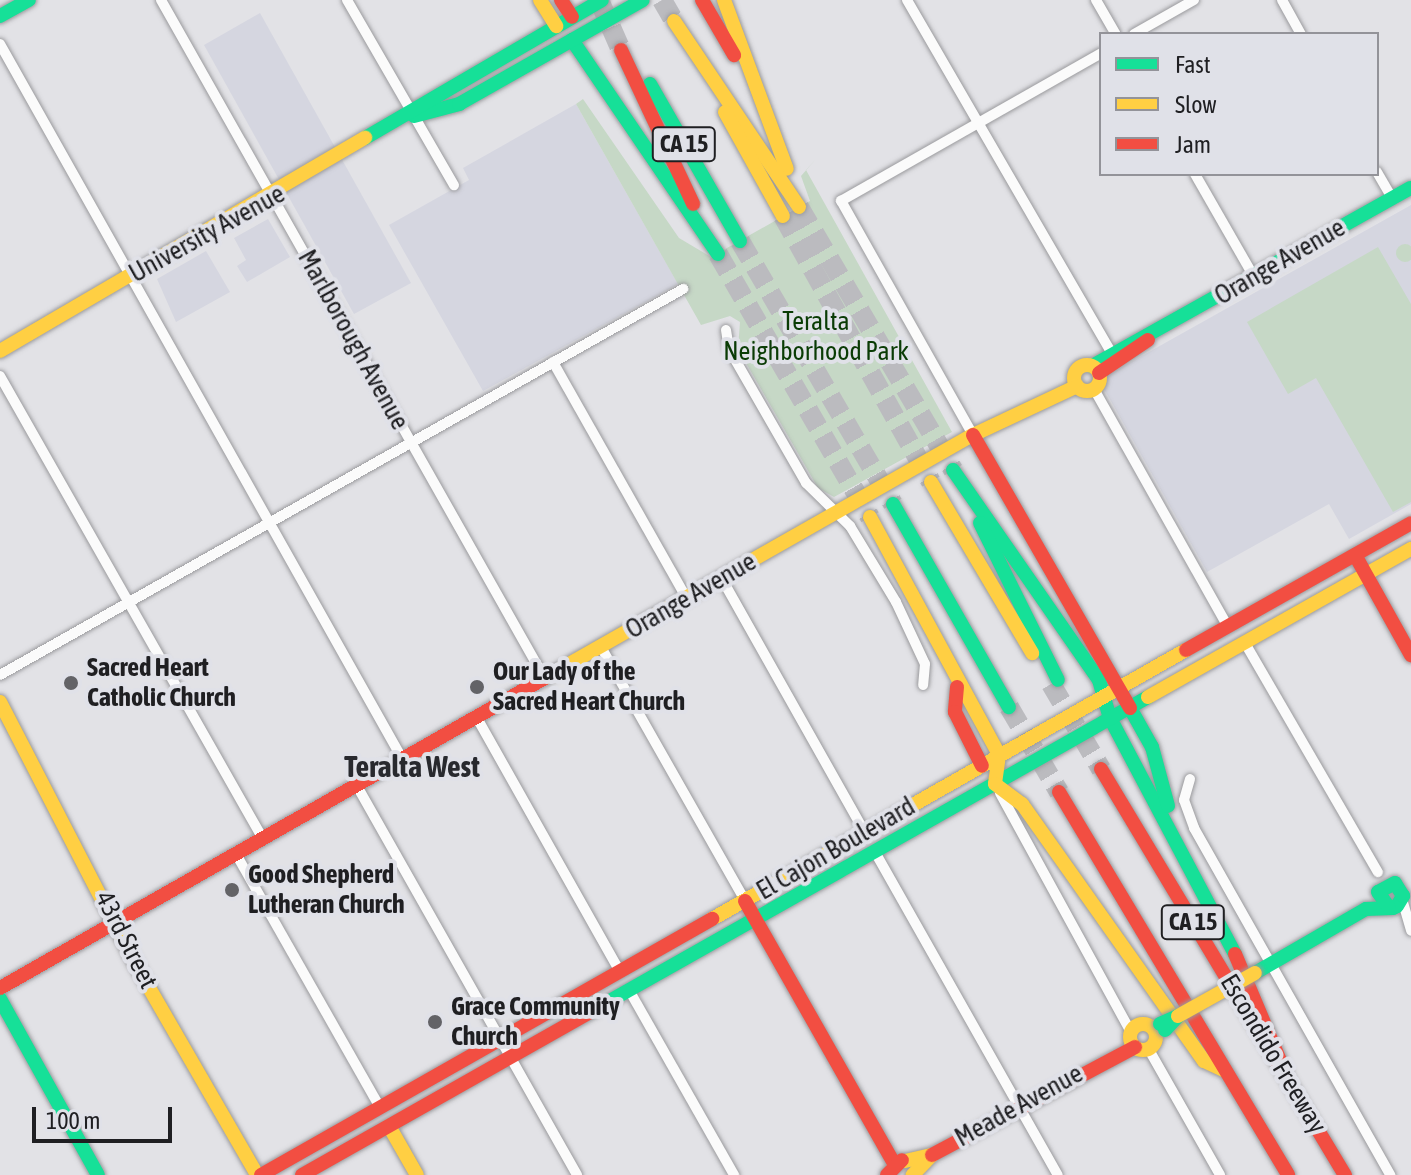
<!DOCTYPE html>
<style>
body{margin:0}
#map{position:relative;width:1411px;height:1175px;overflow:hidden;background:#e2e2e6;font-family:"Asap Condensed",sans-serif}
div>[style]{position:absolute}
.built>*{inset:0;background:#d5d6e0}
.green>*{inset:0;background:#c6d8c6}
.round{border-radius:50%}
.highway-tunnel>*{height:20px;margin-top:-10px;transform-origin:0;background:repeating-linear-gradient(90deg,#bbbbbf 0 20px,transparent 0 30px)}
.roads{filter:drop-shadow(0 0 2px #9a9a9d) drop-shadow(0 0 2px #9a9a9d)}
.street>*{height:10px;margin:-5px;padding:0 5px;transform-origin:5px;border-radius:5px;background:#fbfbfb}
.fast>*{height:14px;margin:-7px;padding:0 7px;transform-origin:7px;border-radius:7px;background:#16e098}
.slow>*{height:14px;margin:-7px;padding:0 7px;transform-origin:7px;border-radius:7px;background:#ffcf43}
.slow>.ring{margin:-7px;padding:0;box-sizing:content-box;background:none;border:14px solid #ffcf43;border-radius:50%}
.jam>*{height:14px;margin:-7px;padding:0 7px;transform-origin:7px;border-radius:7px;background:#f24e42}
.bridges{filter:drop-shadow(0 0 2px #9a9a9d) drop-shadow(0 0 2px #9a9a9d)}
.fast-bridge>*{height:14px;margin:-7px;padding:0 7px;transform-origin:7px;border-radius:7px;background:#16e098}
.slow-bridge>*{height:14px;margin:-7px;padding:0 7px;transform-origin:7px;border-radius:7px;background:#ffcf43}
.dots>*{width:22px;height:22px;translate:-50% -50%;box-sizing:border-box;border:4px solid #e0e1e8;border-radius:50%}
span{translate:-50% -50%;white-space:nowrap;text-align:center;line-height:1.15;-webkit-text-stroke:8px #e0e1e8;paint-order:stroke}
.shield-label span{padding:2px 6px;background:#e0e1e8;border:2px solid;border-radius:6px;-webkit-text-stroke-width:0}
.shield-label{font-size:24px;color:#1f1f22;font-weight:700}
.street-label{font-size:26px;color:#1f1f22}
.park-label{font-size:26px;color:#0a3c05}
.poi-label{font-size:26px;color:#1f1f22;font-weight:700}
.left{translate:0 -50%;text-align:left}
.quarter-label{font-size:30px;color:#28292e;font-weight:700}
.legend{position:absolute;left:1099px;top:32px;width:280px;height:144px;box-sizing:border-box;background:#e0e1e8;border:2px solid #939399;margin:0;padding:10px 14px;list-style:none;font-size:24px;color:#1f1f22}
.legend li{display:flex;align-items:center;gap:16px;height:40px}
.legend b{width:40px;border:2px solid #939399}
.scale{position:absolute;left:32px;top:1107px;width:140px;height:36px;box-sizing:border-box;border:4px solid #1f1f22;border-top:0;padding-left:10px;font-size:24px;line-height:28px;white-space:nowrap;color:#1f1f22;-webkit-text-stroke:6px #e0e1e8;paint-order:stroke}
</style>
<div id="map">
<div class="built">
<i style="clip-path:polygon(260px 13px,411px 283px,354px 314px,204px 45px)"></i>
<i style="clip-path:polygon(576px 104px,678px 284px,483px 391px,389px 225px,469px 180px,463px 168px)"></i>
<i style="clip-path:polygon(1411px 205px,1411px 504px,1349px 539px,1329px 504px,1207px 572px,1099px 380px)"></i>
<i style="clip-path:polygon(268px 219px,290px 257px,247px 282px,237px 266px,246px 260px,234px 238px)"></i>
<i style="clip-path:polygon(206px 251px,230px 292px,176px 322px,157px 279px)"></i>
</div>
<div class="green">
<i style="clip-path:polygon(583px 99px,679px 238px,711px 257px,810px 201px,801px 176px,816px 159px,806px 170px,952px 432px,834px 497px,818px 488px,738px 349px,740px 322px,730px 316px,701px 325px,576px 104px)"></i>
<i class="round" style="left:1396px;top:244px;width:18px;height:18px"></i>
<i style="clip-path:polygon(1378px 247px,1411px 304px,1411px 502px,1393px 512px,1316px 378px,1288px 394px,1247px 322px)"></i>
</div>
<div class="highway-tunnel">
<i style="left:599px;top:0;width:55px;rotate:66.3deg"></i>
<i style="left:662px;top:0;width:24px;rotate:60deg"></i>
<i style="left:799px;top:207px;width:305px;rotate:59.6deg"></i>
<i style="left:783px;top:216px;width:304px;rotate:60.9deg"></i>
<i style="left:740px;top:241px;width:304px;rotate:59.8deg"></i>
<i style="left:718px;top:254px;width:304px;rotate:60deg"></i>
<i style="left:1051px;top:684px;width:99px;rotate:59.5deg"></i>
<i style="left:1009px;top:707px;width:99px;rotate:59.5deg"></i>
</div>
<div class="roads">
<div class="street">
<i style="left:161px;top:0;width:780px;rotate:60.51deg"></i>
<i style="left:347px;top:0;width:214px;rotate:60deg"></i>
<i style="left:907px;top:0;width:408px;rotate:59.9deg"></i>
<i style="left:1096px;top:0;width:39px;rotate:60deg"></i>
<i style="left:1282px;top:0;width:39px;rotate:61deg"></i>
<i style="left:1134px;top:34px;width:69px;rotate:-29.5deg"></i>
<i style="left:0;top:44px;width:822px;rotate:60.63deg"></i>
<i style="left:1377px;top:172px;width:30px;rotate:60deg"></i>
<i style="left:1195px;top:174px;width:119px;rotate:60.2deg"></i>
<i style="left:726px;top:330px;width:19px;rotate:81deg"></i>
<i style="left:729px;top:349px;width:155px;rotate:60.1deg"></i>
<i style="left:806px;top:483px;width:62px;rotate:44.3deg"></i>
<i style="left:850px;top:526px;width:89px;rotate:58.8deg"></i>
<i style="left:896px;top:602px;width:68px;rotate:64.9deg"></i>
<i style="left:925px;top:664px;width:21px;rotate:95deg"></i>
<i style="left:553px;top:362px;width:272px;rotate:60.5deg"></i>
<i style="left:0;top:376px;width:532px;rotate:60.4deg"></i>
<i style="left:1094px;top:389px;width:273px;rotate:60.6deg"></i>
<i style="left:973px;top:435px;width:269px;rotate:-119.4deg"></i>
<i style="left:841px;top:201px;width:299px;rotate:-29.6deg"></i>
<i style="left:722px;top:579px;width:291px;rotate:60.6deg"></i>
<i style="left:1245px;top:643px;width:265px;rotate:59.9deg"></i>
<i style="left:601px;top:647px;width:292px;rotate:60.4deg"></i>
<i style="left:0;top:675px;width:785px;rotate:-29.47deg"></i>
<i style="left:477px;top:718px;width:291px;rotate:60.6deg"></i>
<i style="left:1190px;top:779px;width:22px;rotate:106deg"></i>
<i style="left:1184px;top:800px;width:30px;rotate:70deg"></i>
<i style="left:1194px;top:828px;width:399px;rotate:60.5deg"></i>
<i style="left:357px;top:786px;width:447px;rotate:60.5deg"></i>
<i style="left:1000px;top:793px;width:273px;rotate:61.3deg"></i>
<i style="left:875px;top:852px;width:371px;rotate:60.5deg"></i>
<i style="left:236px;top:854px;width:292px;rotate:60.4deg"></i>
<i style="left:1402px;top:899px;width:33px;rotate:74deg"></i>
<i style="left:629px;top:990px;width:213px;rotate:60.4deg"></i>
<i style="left:1148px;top:1048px;width:146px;rotate:60.4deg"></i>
</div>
<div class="fast">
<i style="left:0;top:16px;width:33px;rotate:-29deg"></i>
<i style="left:572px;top:40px;width:259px;rotate:55.7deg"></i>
<i style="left:650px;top:84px;width:181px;rotate:60.2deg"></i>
<i style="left:414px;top:116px;width:47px;rotate:-14.9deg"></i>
<i style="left:459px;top:104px;width:211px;rotate:-29.5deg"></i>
<i style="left:365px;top:138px;width:274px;rotate:-30.2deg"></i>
<i style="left:1092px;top:366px;width:365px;rotate:-29.2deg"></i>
<i style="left:953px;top:470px;width:256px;rotate:55.2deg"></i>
<i style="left:1099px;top:680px;width:40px;rotate:74deg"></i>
<i style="left:1110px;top:718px;width:267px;rotate:62.1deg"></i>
<i style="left:893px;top:504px;width:234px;rotate:60.3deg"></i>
<i style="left:980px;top:523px;width:175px;rotate:63.6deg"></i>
<i style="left:1130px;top:708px;width:45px;rotate:60.6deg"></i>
<i style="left:1152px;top:747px;width:61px;rotate:74.8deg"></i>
<i style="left:1255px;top:973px;width:128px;rotate:-30deg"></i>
<i style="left:1366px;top:909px;width:27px;rotate:-2deg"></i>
<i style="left:1393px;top:908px;width:4px;rotate:-27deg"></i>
<i style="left:1397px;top:906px;width:12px;rotate:-59deg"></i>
<i style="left:1403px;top:896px;width:15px;rotate:-122deg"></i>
<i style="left:1395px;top:883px;width:19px;rotate:152deg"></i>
<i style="left:1378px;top:892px;width:19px;rotate:55deg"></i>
<i style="left:0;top:999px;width:201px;rotate:60.9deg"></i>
<i style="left:599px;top:1007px;width:630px;rotate:-29.45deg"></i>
</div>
<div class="slow">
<i style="left:540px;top:0;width:31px;rotate:58deg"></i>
<i style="left:724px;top:0;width:180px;rotate:69.6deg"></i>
<i style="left:674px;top:21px;width:224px;rotate:56.1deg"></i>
<i style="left:725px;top:112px;width:119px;rotate:60.9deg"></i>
<i style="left:0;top:351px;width:423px;rotate:-30.3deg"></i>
<i class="ring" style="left:1074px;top:365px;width:12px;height:12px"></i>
<i style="left:931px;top:482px;width:199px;rotate:59.4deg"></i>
<i style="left:870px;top:517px;width:271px;rotate:61.5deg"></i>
<i style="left:999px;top:755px;width:29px;rotate:98deg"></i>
<i style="left:995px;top:784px;width:34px;rotate:37deg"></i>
<i style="left:1022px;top:804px;width:315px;rotate:54.7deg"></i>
<i style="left:1204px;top:1061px;width:23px;rotate:25deg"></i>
<i style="left:543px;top:679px;width:494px;rotate:-29.6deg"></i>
<i style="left:973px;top:435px;width:115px;rotate:-25.2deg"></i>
<i style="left:1148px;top:697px;width:302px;rotate:-29.4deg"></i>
<i style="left:0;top:702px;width:296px;rotate:62.7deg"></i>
<i style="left:136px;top:965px;width:242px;rotate:60deg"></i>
<i style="left:712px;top:919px;width:545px;rotate:-29.58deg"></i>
<i class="ring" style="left:1130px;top:1024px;width:12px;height:12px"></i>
<i style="left:389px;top:1126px;width:56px;rotate:60.3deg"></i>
<i style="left:905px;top:1161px;width:28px;rotate:-13deg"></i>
<i style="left:932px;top:1155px;width:28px;rotate:134deg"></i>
</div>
<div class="jam">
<i style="left:561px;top:0;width:20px;rotate:57deg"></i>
<i style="left:702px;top:0;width:64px;rotate:59.8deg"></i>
<i style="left:621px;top:50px;width:170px;rotate:64.9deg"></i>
<i style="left:1099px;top:373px;width:59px;rotate:-34deg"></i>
<i style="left:973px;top:435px;width:315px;rotate:60.1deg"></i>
<i style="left:1355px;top:555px;width:115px;rotate:60.8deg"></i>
<i style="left:1186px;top:650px;width:258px;rotate:-29.4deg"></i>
<i style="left:957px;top:687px;width:25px;rotate:95deg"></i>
<i style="left:955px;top:712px;width:60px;rotate:63.4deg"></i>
<i style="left:1101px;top:769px;width:474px;rotate:59deg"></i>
<i style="left:1059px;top:792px;width:446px;rotate:59.1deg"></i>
<i style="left:745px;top:901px;width:300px;rotate:60.4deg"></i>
<i style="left:1235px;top:954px;width:131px;rotate:67.1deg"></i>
<i style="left:0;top:988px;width:625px;rotate:-29.64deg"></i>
<i style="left:932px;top:1155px;width:230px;rotate:-28deg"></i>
<i style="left:261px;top:1175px;width:519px;rotate:-29.58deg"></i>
<i style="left:302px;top:1175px;width:341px;rotate:-29.5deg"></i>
<i style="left:887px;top:1175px;width:21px;rotate:-45deg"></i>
</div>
</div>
<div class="bridges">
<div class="fast-bridge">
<i style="left:1160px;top:1024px;width:20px;rotate:-24deg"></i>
<i style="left:1178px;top:1016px;width:19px;rotate:133deg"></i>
</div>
<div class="slow-bridge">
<i style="left:1178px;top:1016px;width:88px;rotate:-29.2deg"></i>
</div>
</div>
<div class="dots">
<i style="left:71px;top:683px;background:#636367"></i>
<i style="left:477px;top:687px;background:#636367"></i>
<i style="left:232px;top:890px;background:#636367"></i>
<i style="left:435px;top:1022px;background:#636367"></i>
</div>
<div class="shield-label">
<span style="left:684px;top:144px">CA 15</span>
<span style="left:1193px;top:922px">CA 15</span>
</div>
<div class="street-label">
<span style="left:207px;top:234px;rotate:-29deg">University Avenue</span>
<span style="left:1280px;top:262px;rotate:-30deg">Orange Avenue</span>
<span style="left:353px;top:340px;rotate:61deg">Marlborough Avenue</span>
<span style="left:691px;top:596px;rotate:-30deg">Orange Avenue</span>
<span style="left:836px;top:849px;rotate:-30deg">El Cajon Boulevard</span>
<span style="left:126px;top:940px;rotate:63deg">43rd Street</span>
<span style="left:1273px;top:1054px;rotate:59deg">Escondido Freeway</span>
<span style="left:1019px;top:1106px;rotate:-29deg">Meade Avenue</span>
</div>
<div class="park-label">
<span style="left:816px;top:337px">Teralta<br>Neighborhood Park</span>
</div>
<div class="poi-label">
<span class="left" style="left:87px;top:683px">Sacred Heart<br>Catholic Church</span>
<span class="left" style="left:493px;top:687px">Our Lady of the<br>Sacred Heart Church</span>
<span class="left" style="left:248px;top:890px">Good Shepherd<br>Lutheran Church</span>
<span class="left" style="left:451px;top:1022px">Grace Community<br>Church</span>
</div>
<div class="quarter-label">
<span style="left:412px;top:766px">Teralta West</span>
</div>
<ul class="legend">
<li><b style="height:10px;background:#16e098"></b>Fast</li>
<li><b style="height:10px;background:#ffcf43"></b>Slow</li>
<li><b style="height:10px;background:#f24e42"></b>Jam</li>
</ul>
<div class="scale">100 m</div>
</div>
